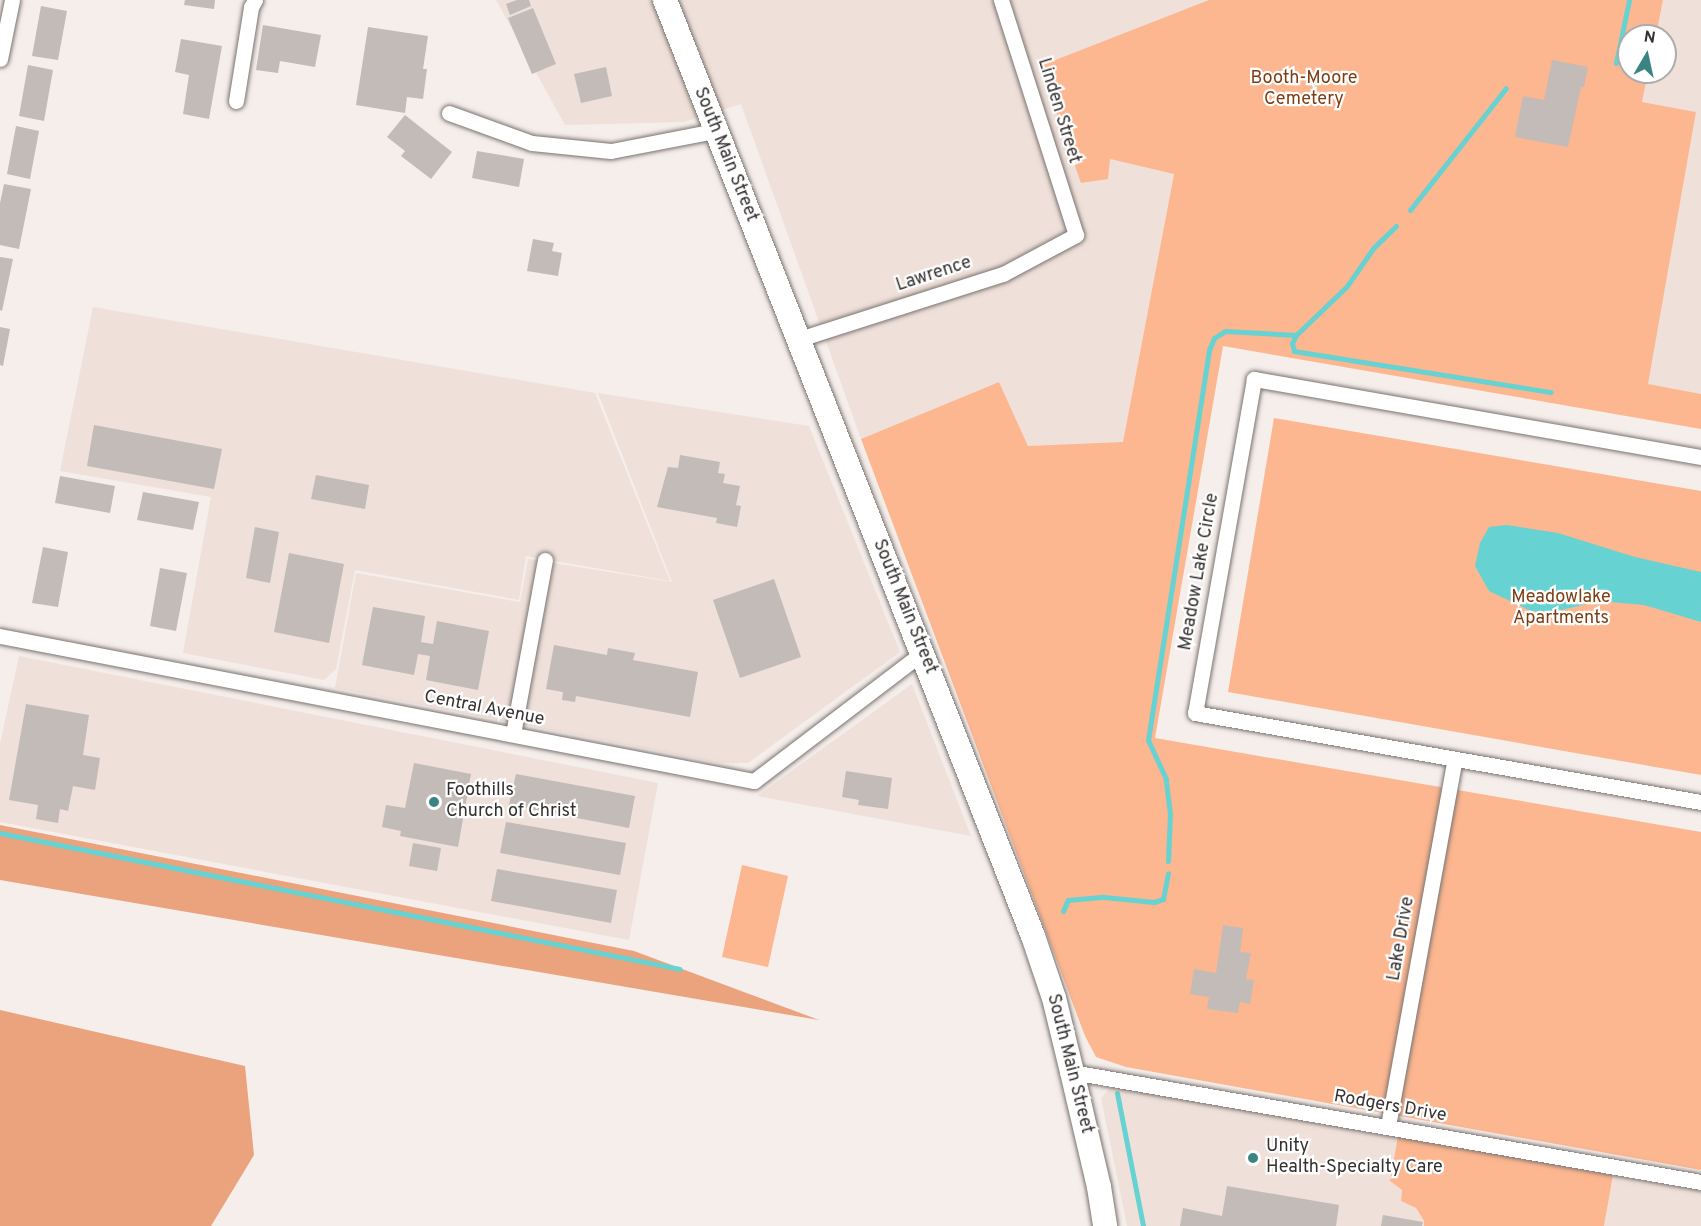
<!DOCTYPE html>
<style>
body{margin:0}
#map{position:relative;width:1701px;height:1226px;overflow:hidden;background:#f5eeeb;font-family:Overpass,sans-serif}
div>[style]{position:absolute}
.built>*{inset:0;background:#efe0da}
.green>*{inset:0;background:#fcb690}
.forest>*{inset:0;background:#eaa37c}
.water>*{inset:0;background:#66d2d1}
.stream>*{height:5px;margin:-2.5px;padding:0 2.5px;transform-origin:2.5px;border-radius:2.5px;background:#66d2d1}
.building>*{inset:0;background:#c2bbb7}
.roads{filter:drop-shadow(0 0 2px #7a7370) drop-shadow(0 0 2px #7a7370)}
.minor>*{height:15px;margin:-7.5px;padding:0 7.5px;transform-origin:7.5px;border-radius:7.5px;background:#fff}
.primary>*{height:24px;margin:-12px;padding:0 12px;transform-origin:12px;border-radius:12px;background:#fff}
.dots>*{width:16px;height:16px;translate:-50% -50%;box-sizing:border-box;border:3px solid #fff;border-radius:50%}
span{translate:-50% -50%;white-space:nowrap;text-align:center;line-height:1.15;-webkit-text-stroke:4.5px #fff;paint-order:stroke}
.park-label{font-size:18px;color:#7d3d12}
.street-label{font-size:18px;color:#33302f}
.poi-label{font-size:18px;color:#33302f}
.left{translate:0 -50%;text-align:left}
.north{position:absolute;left:1617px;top:24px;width:60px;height:60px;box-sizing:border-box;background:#fff;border:2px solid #adacac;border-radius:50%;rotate:9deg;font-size:16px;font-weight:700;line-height:24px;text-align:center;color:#33302f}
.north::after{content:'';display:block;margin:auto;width:21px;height:27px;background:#3b8483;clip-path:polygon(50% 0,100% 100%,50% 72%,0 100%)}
</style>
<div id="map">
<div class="built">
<i style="clip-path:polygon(496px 0,1209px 0,1041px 66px,1109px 159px,1174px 173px,1123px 443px,1028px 446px,999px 382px,861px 439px,741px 104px,684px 122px,565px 125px)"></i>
<i style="clip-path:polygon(1663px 0,1701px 0,1701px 394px,1647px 385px,1696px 112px,1641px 102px,1648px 72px,1665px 72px,1665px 36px,1656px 36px)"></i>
<i style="clip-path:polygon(93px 307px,595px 393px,670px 581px,526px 556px,519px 600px,355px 570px,336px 669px,324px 680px,183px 653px,211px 497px,60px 471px)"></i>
<i style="clip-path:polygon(598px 393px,809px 426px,900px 652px,748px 763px,719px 763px,335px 688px,356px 573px,520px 602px,528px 559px,672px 582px)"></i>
<i style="clip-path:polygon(19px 656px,658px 783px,629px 940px,0 822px,0 744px)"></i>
<i style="clip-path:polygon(912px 684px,971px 836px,757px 796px)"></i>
<i style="clip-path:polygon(1123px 1086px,1398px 1136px,1390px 1181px,1402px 1190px,1401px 1201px,1416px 1208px,1424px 1221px,1424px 1226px,1127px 1226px,1101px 1098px,1111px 1087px)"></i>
<i style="clip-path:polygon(1613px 1175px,1701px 1191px,1701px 1226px,1604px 1226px)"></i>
</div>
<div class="green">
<i style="clip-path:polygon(1209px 0,1663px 0,1656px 36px,1629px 36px,1629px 72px,1648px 72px,1642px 102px,1696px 112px,1648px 384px,1701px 394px,1701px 429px,1223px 346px,1155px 738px,1701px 832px,1701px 1170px,1126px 1067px,1096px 1057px,1085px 1036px,861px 439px,999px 382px,1028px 446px,1123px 442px,1174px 174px,1110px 159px,1108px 179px,1081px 183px,1040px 66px)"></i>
<i style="clip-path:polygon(1274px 418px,1701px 491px,1701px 775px,1228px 692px)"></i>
<i style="clip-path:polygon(742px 865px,788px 876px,768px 967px,722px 957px)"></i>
<i style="clip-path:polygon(1398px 1136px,1613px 1175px,1604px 1226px,1424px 1226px,1424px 1221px,1416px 1208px,1401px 1201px,1402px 1190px,1390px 1181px)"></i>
</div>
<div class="forest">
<i style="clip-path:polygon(0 825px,634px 951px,819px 1020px,0 880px)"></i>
<i style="clip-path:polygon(0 1010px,245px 1066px,254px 1155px,211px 1226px,0 1226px)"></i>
</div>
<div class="water">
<i style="clip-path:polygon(1507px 525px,1558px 533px,1635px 557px,1701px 572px,1701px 622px,1644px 605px,1599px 601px,1553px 612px,1531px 611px,1489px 591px,1475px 566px,1480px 543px,1489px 527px)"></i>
</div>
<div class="stream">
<i style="left:1616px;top:63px;width:64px;rotate:-78.3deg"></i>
<i style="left:1410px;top:210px;width:155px;rotate:-51.8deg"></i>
<i style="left:1396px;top:226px;width:30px;rotate:136deg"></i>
<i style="left:1374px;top:247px;width:47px;rotate:124.7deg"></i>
<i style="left:1347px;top:286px;width:71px;rotate:136.1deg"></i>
<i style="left:1296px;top:335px;width:9px;rotate:117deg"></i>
<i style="left:1292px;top:343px;width:8px;rotate:76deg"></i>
<i style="left:1294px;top:351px;width:260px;rotate:9.1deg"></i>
<i style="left:0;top:833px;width:693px;rotate:11.31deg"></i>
<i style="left:1168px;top:861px;width:47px;rotate:-87.6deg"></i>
<i style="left:1170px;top:814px;width:35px;rotate:-97deg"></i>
<i style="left:1166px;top:779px;width:43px;rotate:-114.8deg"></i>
<i style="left:1148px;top:740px;width:395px;rotate:-81.1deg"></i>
<i style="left:1209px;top:350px;width:13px;rotate:-67deg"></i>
<i style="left:1214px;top:338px;width:13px;rotate:-32deg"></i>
<i style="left:1225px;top:331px;width:71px;rotate:3.2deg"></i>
<i style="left:1063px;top:911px;width:12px;rotate:-66deg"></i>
<i style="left:1068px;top:900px;width:36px;rotate:-5deg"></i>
<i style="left:1104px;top:897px;width:50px;rotate:5.7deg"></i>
<i style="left:1154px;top:902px;width:9px;rotate:-18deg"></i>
<i style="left:1163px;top:899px;width:26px;rotate:-79deg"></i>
<i style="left:1117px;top:1093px;width:136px;rotate:78.9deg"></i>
</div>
<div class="building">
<i style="clip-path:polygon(185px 0,215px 0,214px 9px,184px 5px)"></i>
<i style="clip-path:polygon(517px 0,529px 0,531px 6px,510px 15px,506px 4px)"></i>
<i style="clip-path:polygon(41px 6px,67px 11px,58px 60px,32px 56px)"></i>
<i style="clip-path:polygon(533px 8px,556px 64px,532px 74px,508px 18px)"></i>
<i style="clip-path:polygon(263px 25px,321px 35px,315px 67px,280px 61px,278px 73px,256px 70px)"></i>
<i style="clip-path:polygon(368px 27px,428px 36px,423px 69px,427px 69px,423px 99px,407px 97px,405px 113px,356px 105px)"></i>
<i style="clip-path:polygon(181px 39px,222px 46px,209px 119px,183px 114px,189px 75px,175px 72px)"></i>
<i style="clip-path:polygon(1552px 60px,1588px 67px,1584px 87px,1581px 87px,1568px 147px,1515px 137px,1523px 96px,1544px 100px)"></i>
<i style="clip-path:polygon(28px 65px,53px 70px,44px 121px,19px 116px)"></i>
<i style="clip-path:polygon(606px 67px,612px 96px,581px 103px,574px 74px)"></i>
<i style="clip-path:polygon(405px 115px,452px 152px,431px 179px,401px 156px,405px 151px,387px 137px)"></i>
<i style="clip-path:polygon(16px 126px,39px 131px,30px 179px,7px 174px)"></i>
<i style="clip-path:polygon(477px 151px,524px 159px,519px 187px,472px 178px)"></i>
<i style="clip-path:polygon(4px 184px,31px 189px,19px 249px,0 245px,0 203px)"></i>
<i style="clip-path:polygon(533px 239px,554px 243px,552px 251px,562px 253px,558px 276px,527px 271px)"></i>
<i style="clip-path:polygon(0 257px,13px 259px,2px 311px,0 310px)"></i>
<i style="clip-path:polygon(0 327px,10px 329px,3px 366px,0 365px)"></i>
<i style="clip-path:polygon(94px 425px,222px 449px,214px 489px,87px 466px)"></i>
<i style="clip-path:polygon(680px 455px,720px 462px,718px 473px,725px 474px,723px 483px,740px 486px,736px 505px,741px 506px,737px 527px,716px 523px,717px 518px,657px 507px,668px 467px,678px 468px)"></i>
<i style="clip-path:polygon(316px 475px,369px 485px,365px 509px,311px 499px)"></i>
<i style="clip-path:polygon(60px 476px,115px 486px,110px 513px,55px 503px)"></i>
<i style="clip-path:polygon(143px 492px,199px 502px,193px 530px,137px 520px)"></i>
<i style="clip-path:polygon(255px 527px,279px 532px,270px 583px,246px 578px)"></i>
<i style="clip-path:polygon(43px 547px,68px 552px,58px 607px,32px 603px)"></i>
<i style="clip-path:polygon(289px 553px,344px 564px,329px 643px,274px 632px)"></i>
<i style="clip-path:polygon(160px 568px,187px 573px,176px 631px,150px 626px)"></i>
<i style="clip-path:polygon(774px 579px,801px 657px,740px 678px,713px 600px)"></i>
<i style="clip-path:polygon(373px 607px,425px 616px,421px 642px,433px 644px,437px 621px,489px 631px,478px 690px,426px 680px,430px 656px,418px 654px,414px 675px,362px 665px)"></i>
<i style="clip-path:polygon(554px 645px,607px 655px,608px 648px,635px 653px,633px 660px,698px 672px,690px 717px,576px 696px,575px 702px,562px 700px,563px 692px,546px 689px)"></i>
<i style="clip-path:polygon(26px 704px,89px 715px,83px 755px,100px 758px,95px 790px,73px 786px,68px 811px,60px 809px,58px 823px,36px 819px,38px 805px,9px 800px)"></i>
<i style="clip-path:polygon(414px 763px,471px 774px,458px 847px,400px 836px,401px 831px,382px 827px,386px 805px,405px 808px)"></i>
<i style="clip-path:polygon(846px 771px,892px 778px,888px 809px,858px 805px,859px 800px,842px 797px)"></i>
<i style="clip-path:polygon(516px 774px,635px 796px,629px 828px,509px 805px)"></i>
<i style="clip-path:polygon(506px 822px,626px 843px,620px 875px,500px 853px)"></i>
<i style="clip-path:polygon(413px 843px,441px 848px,437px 871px,409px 866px)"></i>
<i style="clip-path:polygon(497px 869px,617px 890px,611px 923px,491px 901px)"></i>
<i style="clip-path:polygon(1223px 925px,1243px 928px,1240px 952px,1251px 953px,1246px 979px,1254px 980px,1250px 1004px,1240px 1002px,1238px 1013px,1207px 1009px,1209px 997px,1190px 994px,1194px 969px,1216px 973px)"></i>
<i style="clip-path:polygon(1227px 1186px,1339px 1205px,1336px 1226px,1180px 1226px,1183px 1208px,1222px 1216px)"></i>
<i style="clip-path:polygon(1383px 1215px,1423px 1222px,1422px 1226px,1381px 1226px)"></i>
</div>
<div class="roads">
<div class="minor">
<i style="left:0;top:59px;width:60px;rotate:-78.5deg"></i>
<i style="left:236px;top:101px;width:95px;rotate:-80.9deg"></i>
<i style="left:251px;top:7px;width:8px;rotate:-60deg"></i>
<i style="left:449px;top:113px;width:88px;rotate:19.9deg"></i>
<i style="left:532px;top:143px;width:79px;rotate:5.8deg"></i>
<i style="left:611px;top:151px;width:106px;rotate:-10.9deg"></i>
<i style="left:799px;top:339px;width:214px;rotate:-17.7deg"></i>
<i style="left:1003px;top:274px;width:83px;rotate:-28.1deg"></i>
<i style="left:1076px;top:235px;width:247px;rotate:-107.7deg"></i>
<i style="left:1701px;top:457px;width:454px;rotate:-170.1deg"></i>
<i style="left:1254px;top:379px;width:339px;rotate:100deg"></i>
<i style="left:1195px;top:713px;width:514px;rotate:9.98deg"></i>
<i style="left:0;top:636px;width:768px;rotate:10.89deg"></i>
<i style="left:754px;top:781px;width:211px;rotate:-37.3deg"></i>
<i style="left:513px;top:734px;width:177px;rotate:-79.6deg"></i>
<i style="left:1072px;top:1072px;width:639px;rotate:9.92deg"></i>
<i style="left:1388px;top:1126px;width:373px;rotate:-79.7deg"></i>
</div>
<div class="primary">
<i style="left:665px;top:0;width:1006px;rotate:68.54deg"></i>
<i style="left:1033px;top:936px;width:65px;rotate:71.3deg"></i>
<i style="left:1054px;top:998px;width:76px;rotate:76.3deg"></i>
<i style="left:1072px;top:1072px;width:118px;rotate:76.8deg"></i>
<i style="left:1099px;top:1187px;width:39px;rotate:81deg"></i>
</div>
</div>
<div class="dots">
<i style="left:434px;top:802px;background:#3b8483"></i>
<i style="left:1253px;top:1158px;background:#3b8483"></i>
</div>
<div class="park-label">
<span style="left:1304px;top:90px">Booth-Moore<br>Cemetery</span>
<span style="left:1561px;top:609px">Meadowlake<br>Apartments</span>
</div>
<div class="street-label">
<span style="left:1058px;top:111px;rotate:73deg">Linden Street</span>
<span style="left:725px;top:155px;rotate:68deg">South Main Street</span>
<span style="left:934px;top:275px;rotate:-18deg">Lawrence</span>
<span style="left:1200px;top:572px;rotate:-80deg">Meadow Lake Circle</span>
<span style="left:904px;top:607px;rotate:68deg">South Main Street</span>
<span style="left:484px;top:709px;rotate:11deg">Central Avenue</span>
<span style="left:1402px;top:939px;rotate:-80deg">Lake Drive</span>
<span style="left:1069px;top:1064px;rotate:76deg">South Main Street</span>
<span style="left:1390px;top:1107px;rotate:10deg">Rodgers Drive</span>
</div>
<div class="poi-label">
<span class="left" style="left:446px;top:802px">Foothills<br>Church of Christ</span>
<span class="left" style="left:1266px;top:1158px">Unity<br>Health-Specialty Care</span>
</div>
<div class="north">N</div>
</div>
